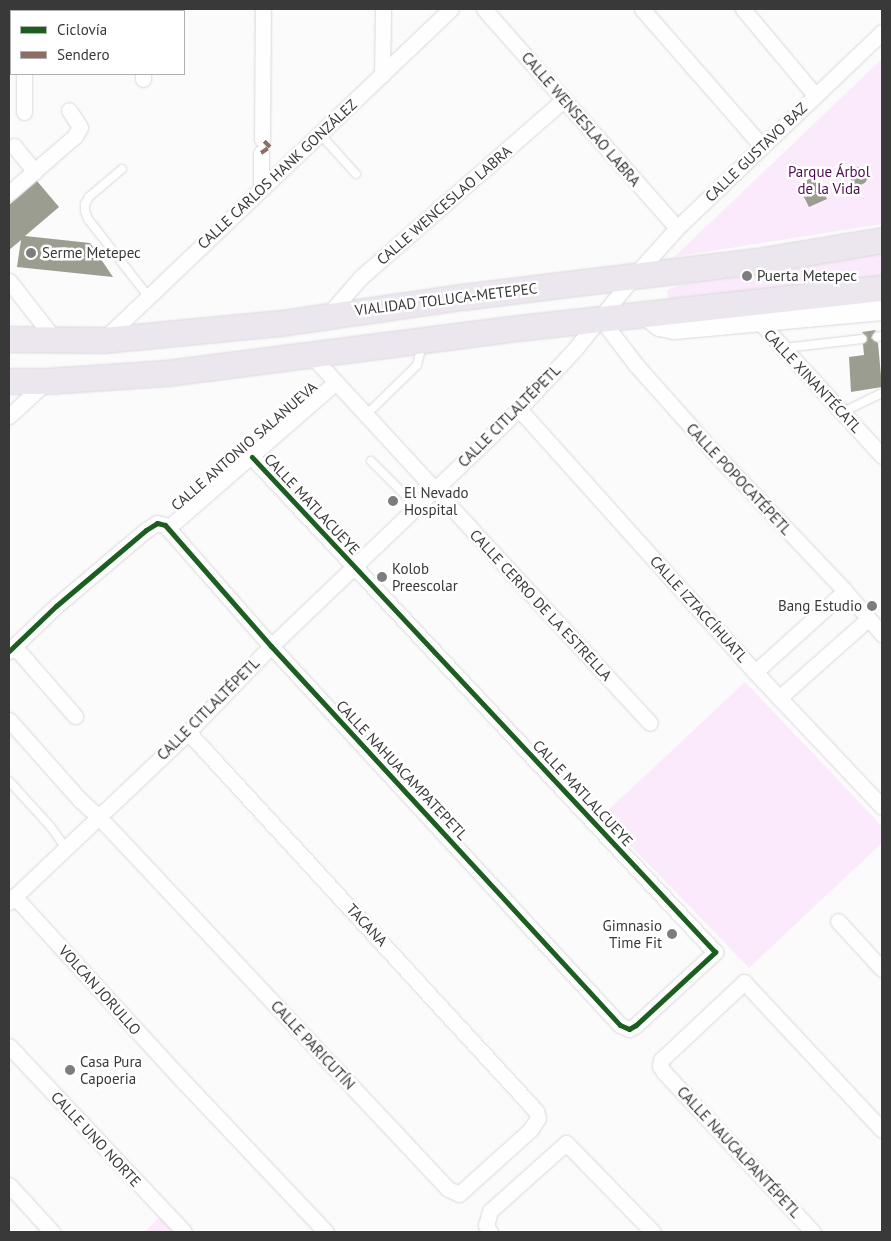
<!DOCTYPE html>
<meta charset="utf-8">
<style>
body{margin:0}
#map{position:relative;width:891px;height:1241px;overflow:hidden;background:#fcfbfc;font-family:"PT Sans",sans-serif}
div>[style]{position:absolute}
.green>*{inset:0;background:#faeafb}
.building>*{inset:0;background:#9a9d8f}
.round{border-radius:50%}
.roads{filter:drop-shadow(0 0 1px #d9d8d9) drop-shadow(0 0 1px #d9d8d9)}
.service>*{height:8px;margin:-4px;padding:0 4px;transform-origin:4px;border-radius:4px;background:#fffeff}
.minor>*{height:15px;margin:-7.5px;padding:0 7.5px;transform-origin:7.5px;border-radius:7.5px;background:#fffeff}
.secondary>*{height:21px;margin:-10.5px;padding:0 10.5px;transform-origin:10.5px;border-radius:10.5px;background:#fffeff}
.trunk>*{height:25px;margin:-12.5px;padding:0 12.5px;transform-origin:12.5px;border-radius:12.5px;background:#ece6ee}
.quiet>*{height:4px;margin-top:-2px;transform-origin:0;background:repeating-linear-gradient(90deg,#8d6e63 0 8px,transparent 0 12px)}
.cycleway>*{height:5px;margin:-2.5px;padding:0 2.5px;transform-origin:2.5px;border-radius:2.5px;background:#1b5e20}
.dots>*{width:14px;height:14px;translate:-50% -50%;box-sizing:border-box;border:2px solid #fff;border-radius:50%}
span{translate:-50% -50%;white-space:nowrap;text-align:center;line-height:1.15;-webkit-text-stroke:5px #fff;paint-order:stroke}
.street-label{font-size:15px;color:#3a393a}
.park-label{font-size:15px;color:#4f0c54}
.poi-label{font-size:15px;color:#3a393a}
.left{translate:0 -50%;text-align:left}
.right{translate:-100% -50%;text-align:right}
.frame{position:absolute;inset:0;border:10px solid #3a393a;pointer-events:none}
.legend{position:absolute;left:10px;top:10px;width:175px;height:65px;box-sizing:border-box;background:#fff;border:1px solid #b0b0b0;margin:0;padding:6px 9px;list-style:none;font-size:15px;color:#3a393a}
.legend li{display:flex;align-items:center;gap:10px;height:25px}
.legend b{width:25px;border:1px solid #b0b0b0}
</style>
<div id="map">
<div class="green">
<i style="clip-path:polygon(882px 59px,882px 224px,674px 257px)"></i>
<i style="clip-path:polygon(882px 251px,882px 282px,677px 301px,668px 298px,667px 290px,680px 285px)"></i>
<i style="clip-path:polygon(745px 682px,882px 826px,882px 843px,749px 968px,602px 816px)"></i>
<i style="clip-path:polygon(161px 1215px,177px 1232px,145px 1232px)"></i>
</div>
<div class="building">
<i class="round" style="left:850px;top:167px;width:18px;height:18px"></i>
<i style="clip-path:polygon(815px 176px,827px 199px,809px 207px,798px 185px)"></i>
<i style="clip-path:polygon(37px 181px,59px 207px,25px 236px,90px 243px,113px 277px,17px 267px,21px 240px,9px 250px,9px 205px)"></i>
<i style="clip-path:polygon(876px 330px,871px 338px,878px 343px,882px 387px,851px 392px,849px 357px,864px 355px,863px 344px,867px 338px,862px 332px)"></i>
</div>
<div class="roads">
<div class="service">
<i style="left:320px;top:134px;width:54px;rotate:48deg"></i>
<i style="left:122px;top:169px;width:43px;rotate:139.7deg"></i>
<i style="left:89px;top:197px;width:8px;rotate:120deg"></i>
<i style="left:85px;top:204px;width:7px;rotate:90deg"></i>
<i style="left:85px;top:211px;width:9px;rotate:69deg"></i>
<i style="left:88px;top:219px;width:98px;rotate:52.1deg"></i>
<i style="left:877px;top:337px;width:5px;rotate:-11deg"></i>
<i style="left:784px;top:348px;width:79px;rotate:-6.6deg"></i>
<i style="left:843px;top:412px;width:43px;rotate:-26deg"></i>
<i style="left:366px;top:415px;width:71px;rotate:-44.4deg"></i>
<i style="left:417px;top:365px;width:21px;rotate:-76deg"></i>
<i style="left:371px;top:461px;width:65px;rotate:45deg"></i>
<i style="left:9px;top:781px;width:61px;rotate:47.7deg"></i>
<i style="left:50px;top:826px;width:26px;rotate:54deg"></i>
</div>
<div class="minor">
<i style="left:484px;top:9px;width:292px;rotate:48.6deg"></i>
<i style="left:642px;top:9px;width:182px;rotate:48.8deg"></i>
<i style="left:743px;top:9px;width:112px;rotate:50.1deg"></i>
<i style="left:25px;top:11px;width:2px;rotate:-90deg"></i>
<i style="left:144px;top:11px;width:2px;rotate:-63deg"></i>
<i style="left:382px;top:75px;width:66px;rotate:-89.1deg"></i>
<i style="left:143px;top:79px;width:5px;rotate:-90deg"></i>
<i style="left:24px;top:112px;width:38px;rotate:-90deg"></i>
<i style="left:262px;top:139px;width:130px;rotate:-89.6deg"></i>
<i style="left:14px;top:146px;width:33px;rotate:51deg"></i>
<i style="left:261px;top:153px;width:36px;rotate:90deg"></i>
<i style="left:9px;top:193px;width:87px;rotate:-40.8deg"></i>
<i style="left:75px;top:136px;width:10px;rotate:-61deg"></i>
<i style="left:80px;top:127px;width:20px;rotate:-123deg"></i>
<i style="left:9px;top:281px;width:76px;rotate:51.9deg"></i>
<i style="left:758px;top:313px;width:7px;rotate:90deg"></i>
<i style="left:758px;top:320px;width:184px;rotate:47.6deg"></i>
<i style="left:328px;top:315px;width:49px;rotate:-49.1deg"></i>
<i style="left:360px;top:278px;width:270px;rotate:-41.2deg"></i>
<i style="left:601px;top:319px;width:58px;rotate:52.7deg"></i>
<i style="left:636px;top:365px;width:110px;rotate:48.3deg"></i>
<i style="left:709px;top:447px;width:198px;rotate:46.6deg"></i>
<i style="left:845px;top:591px;width:57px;rotate:49.3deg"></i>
<i style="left:103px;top:340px;width:480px;rotate:-43.6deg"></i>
<i style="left:311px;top:355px;width:500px;rotate:47.35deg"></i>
<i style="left:519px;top:409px;width:353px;rotate:48.1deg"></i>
<i style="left:755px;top:672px;width:185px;rotate:46.7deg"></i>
<i style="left:9px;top:416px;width:52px;rotate:-42.6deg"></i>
<i style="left:168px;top:528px;width:221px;rotate:-41deg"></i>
<i style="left:14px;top:646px;width:93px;rotate:48.9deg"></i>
<i style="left:9px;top:651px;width:65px;rotate:-43.8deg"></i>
<i style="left:56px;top:606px;width:118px;rotate:-40.2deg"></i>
<i style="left:146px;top:530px;width:13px;rotate:-32deg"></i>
<i style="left:157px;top:523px;width:8px;rotate:14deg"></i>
<i style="left:165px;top:525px;width:161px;rotate:48.8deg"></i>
<i style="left:271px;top:646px;width:515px;rotate:47.36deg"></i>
<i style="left:620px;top:1025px;width:10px;rotate:24deg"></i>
<i style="left:629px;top:1029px;width:8px;rotate:-30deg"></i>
<i style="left:636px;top:1025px;width:108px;rotate:-42.7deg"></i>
<i style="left:715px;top:952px;width:678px;rotate:-133.09deg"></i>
<i style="left:755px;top:672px;width:121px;rotate:-42deg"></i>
<i style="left:779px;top:698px;width:119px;rotate:-41.6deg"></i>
<i style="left:9px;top:720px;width:107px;rotate:48.4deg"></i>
<i style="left:80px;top:800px;width:24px;rotate:42deg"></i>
<i style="left:98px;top:816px;width:511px;rotate:46.82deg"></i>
<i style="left:448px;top:1189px;width:12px;rotate:24deg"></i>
<i style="left:459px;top:1194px;width:96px;rotate:-42deg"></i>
<i style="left:530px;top:1130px;width:14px;rotate:-56deg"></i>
<i style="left:538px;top:1118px;width:7px;rotate:-106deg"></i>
<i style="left:536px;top:1111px;width:515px;rotate:-132.56deg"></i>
<i style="left:14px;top:896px;width:253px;rotate:47.6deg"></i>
<i style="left:185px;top:1083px;width:205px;rotate:46.6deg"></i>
<i style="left:9px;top:902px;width:247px;rotate:-43.5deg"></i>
<i style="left:188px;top:732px;width:120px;rotate:-46deg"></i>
<i style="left:271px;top:646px;width:343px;rotate:-43.7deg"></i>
<i style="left:519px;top:409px;width:82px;rotate:-47deg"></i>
<i style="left:575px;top:349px;width:94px;rotate:-51.1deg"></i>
<i style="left:634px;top:276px;width:64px;rotate:-48.1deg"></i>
<i style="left:677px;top:228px;width:284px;rotate:-43.7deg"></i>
<i style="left:838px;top:921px;width:65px;rotate:47.5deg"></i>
<i style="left:9px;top:1046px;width:255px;rotate:46.7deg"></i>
<i style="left:9px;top:1185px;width:64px;rotate:47.5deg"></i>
<i style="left:490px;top:1232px;width:8px;rotate:-120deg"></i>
<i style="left:486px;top:1225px;width:15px;rotate:-74deg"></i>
<i style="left:490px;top:1211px;width:102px;rotate:-41.8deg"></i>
<i style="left:566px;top:1143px;width:124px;rotate:45.7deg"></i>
<i style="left:813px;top:1232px;width:219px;rotate:-133deg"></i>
<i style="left:664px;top:1072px;width:7px;rotate:-124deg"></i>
<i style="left:660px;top:1066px;width:6px;rotate:-81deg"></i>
<i style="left:661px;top:1060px;width:114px;rotate:-43.2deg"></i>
<i style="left:744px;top:982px;width:202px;rotate:47deg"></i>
</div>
<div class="secondary">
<i style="left:645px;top:314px;width:18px;rotate:38deg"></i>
<i style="left:659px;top:325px;width:15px;rotate:11deg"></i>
<i style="left:674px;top:328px;width:209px;rotate:-5.2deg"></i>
</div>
<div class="trunk">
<i style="left:9px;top:339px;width:94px;rotate:0.6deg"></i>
<i style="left:103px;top:340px;width:179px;rotate:-5.5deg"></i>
<i style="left:281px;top:323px;width:183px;rotate:-8.2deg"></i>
<i style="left:462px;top:297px;width:297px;rotate:-7deg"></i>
<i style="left:757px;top:261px;width:127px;rotate:-9.5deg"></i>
<i style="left:9px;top:381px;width:38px"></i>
<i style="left:47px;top:381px;width:120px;rotate:-3.8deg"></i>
<i style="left:167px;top:373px;width:345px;rotate:-7.3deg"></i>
<i style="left:509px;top:329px;width:375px;rotate:-6.3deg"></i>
</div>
</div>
<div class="quiet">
<i style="left:261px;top:153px;width:11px;rotate:-34deg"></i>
<i style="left:270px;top:147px;width:11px;rotate:-135deg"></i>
</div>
<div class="cycleway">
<i style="left:9px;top:651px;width:65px;rotate:-43.8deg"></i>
<i style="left:56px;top:606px;width:118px;rotate:-40.2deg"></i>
<i style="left:146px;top:530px;width:13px;rotate:-32deg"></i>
<i style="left:157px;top:523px;width:8px;rotate:14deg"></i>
<i style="left:165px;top:525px;width:161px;rotate:48.8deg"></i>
<i style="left:271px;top:646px;width:515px;rotate:47.36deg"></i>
<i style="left:620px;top:1025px;width:10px;rotate:24deg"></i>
<i style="left:629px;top:1029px;width:8px;rotate:-30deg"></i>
<i style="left:636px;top:1025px;width:108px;rotate:-42.7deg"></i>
<i style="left:715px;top:952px;width:678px;rotate:-133.09deg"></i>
</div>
<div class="dots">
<i style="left:31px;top:253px;background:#7e7d7e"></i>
<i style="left:747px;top:276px;background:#7e7d7e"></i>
<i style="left:393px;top:501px;background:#7e7d7e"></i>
<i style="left:382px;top:577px;background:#7e7d7e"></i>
<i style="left:872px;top:606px;background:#7e7d7e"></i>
<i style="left:672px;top:934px;background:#7e7d7e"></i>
<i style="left:70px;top:1070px;background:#7e7d7e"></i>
</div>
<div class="street-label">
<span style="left:581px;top:119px;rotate:49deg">CALLE WENSESLAO LABRA</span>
<span style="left:756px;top:152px;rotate:-44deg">CALLE GUSTAVO BAZ</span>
<span style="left:277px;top:174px;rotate:-43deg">CALLE CARLOS HANK GONZÁLEZ</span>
<span style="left:444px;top:205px;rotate:-41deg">CALLE WENCESLAO LABRA</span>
<span style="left:446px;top:299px;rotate:-7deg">VIALIDAD TOLUCA-METEPEC</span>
<span style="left:813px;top:381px;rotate:47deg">CALLE XINANTÉCATL</span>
<span style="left:509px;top:416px;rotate:-45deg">CALLE CITLALTÉPETL</span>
<span style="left:244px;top:446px;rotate:-41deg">CALLE ANTONIO SALANUEVA</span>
<span style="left:739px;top:479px;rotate:47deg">CALLE POPOCATÉPETL</span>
<span style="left:312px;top:504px;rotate:47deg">CALLE MATLACUEYE</span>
<span style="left:541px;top:605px;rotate:47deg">CALLE CERRO DE LA ESTRELLA</span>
<span style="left:699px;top:609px;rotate:48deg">CALLE IZTACCÍHUATL</span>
<span style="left:208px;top:709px;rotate:-45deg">CALLE CITLALTÉPETL</span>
<span style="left:402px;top:770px;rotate:47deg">CALLE NAHUACAMPATEPETL</span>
<span style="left:583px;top:793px;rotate:47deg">CALLE MATLALCUEYE</span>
<span style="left:367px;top:925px;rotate:47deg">TACANA</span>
<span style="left:100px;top:990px;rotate:48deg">VOLCAN JORULLO</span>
<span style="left:313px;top:1045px;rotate:47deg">CALLE PARICUTÍN</span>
<span style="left:96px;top:1139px;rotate:47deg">CALLE UNO NORTE</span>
<span style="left:739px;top:1152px;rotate:47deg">CALLE NAUCALPANTÉPETL</span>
</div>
<div class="park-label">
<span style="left:829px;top:180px">Parque Árbol<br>de la Vida</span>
</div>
<div class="poi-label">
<span class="left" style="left:42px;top:253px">Serme Metepec</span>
<span class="left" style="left:757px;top:276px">Puerta Metepec</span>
<span class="left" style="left:404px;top:501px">El Nevado<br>Hospital</span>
<span class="left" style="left:392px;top:577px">Kolob<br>Preescolar</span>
<span class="right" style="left:862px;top:606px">Bang Estudio</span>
<span class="right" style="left:662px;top:934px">Gimnasio<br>Time Fit</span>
<span class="left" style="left:80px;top:1070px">Casa Pura<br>Capoeria</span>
</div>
<div class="frame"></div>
<ul class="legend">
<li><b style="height:6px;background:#1b5e20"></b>Ciclovía</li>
<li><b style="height:6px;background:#8d6e63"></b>Sendero</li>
</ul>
</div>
